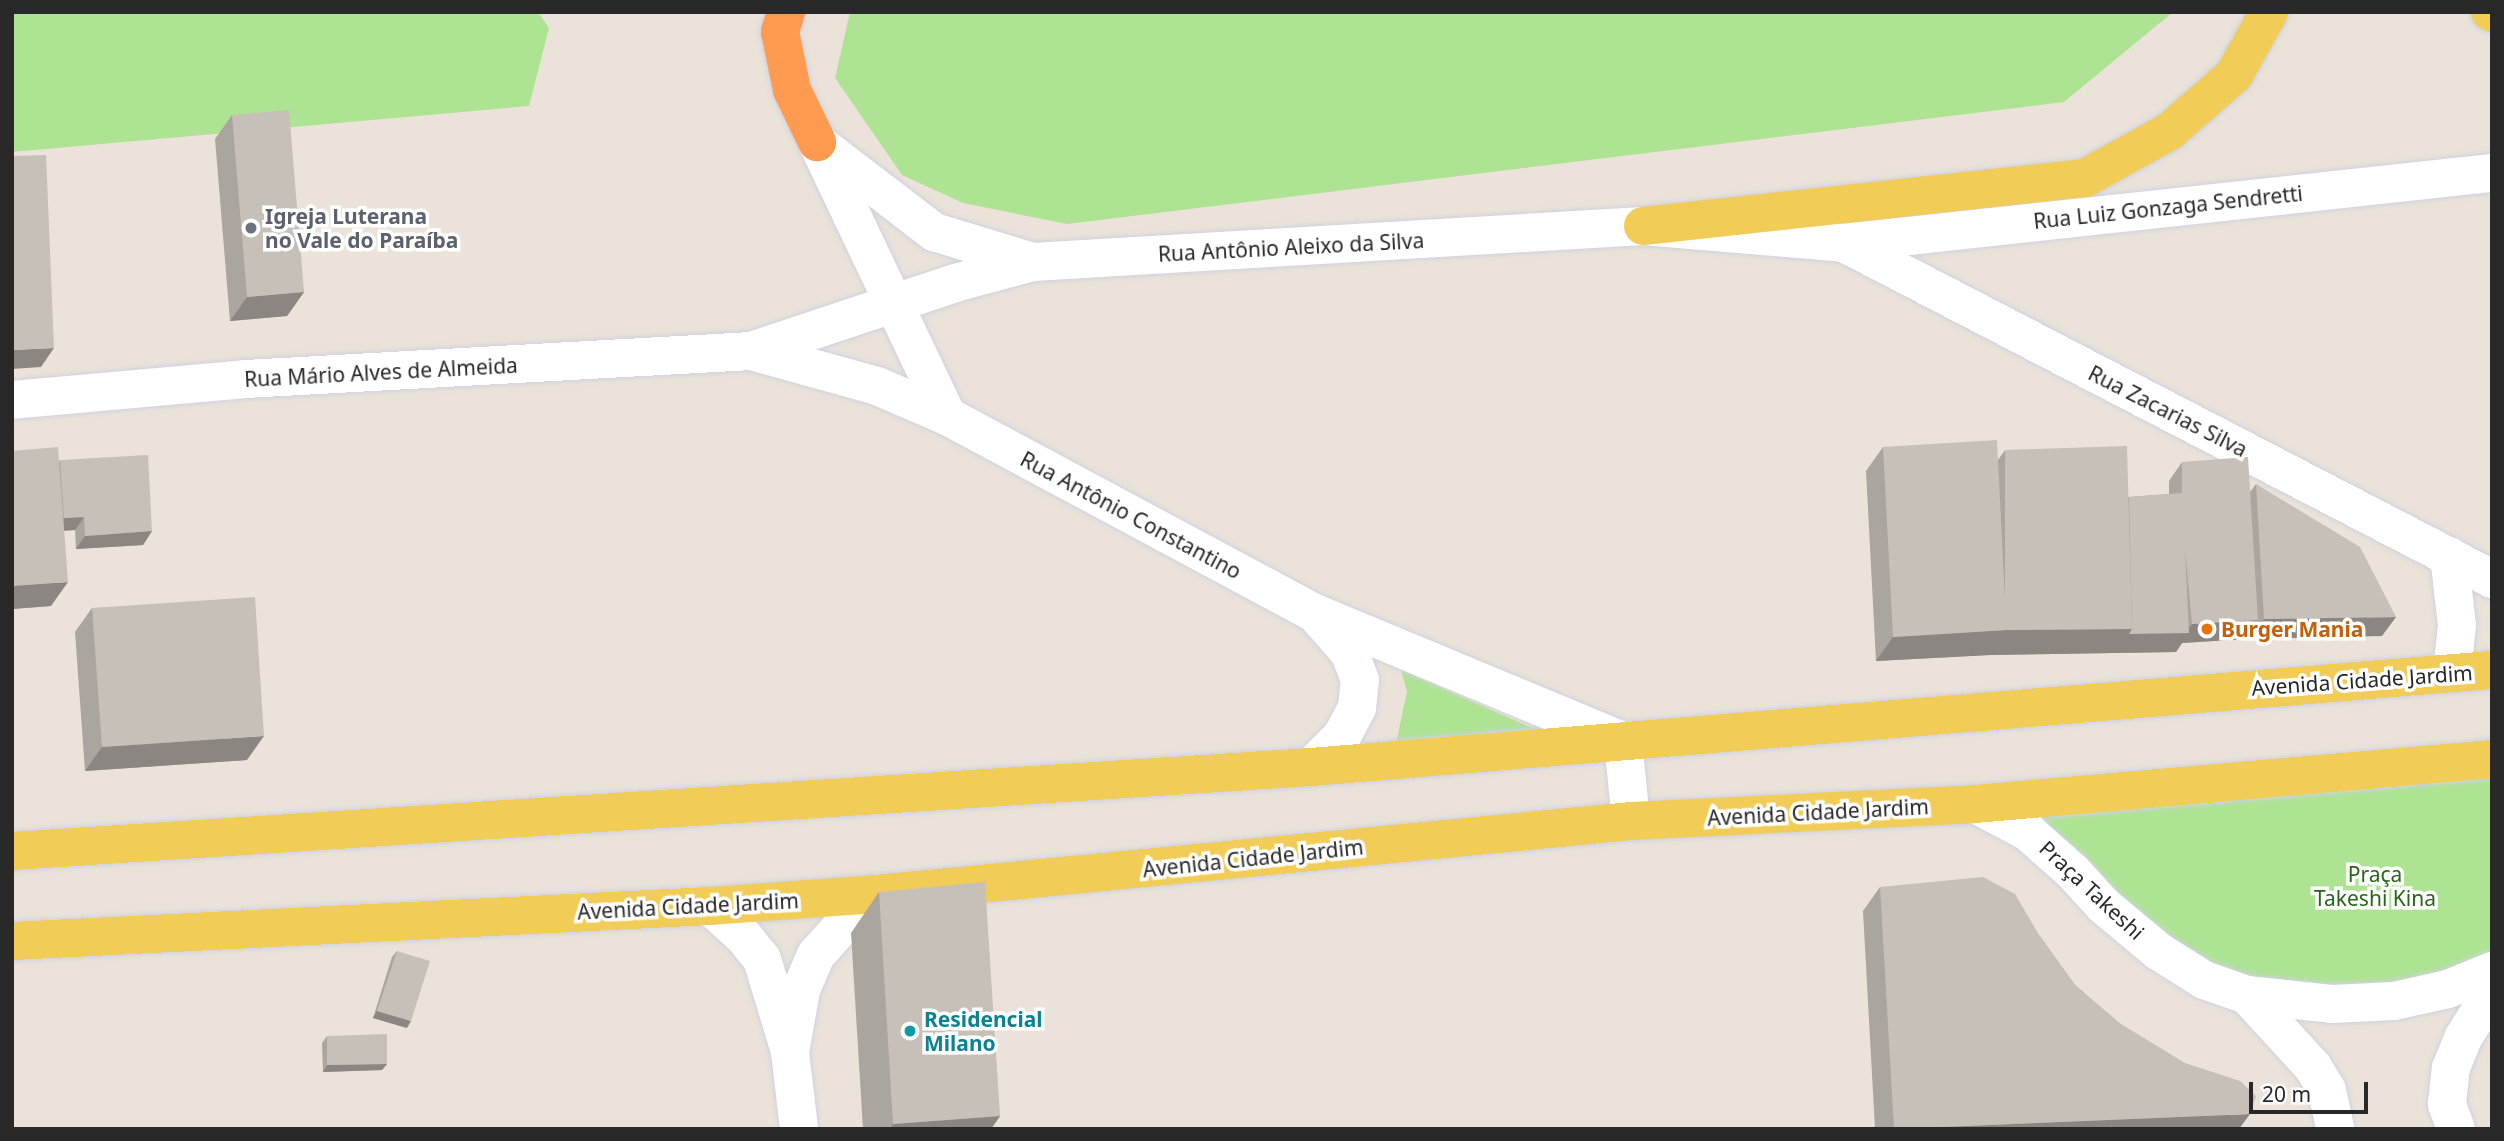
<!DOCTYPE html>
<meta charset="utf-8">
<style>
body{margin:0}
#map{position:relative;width:2504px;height:1141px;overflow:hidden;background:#ebe3d9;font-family:"Noto Sans",sans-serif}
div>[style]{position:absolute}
.green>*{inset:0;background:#afe394}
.roads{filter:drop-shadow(0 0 2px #ced2e1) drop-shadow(0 0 2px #ced2e1)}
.minor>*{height:38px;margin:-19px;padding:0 19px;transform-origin:19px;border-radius:19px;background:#fff}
.major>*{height:38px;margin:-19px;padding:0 19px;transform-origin:19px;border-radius:19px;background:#f1cd58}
.highway>*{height:38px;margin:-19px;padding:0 19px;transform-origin:19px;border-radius:19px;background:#ff9b50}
.wall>*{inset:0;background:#aaa59f}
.shaded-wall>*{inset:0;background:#8b8682}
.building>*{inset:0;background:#c6c0b9}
.dots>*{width:19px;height:19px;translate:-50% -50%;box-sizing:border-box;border:4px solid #fff;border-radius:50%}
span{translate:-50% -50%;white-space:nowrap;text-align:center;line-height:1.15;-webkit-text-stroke:7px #fff;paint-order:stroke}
.street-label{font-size:21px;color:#282828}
.worship-label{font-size:21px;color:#5b616d;font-weight:700}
.left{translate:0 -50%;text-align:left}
.food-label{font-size:21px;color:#c56008;font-weight:700}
.park-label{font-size:21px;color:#286419}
.culture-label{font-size:21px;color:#0d838f;font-weight:700}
.frame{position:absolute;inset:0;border:14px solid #282828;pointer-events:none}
.scale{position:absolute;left:2249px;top:1082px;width:119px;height:32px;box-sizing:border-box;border:4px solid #282828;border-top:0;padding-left:9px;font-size:21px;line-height:24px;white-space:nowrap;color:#282828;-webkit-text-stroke:5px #fff;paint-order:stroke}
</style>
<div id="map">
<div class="green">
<i style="clip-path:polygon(12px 12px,538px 12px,549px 28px,529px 106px,12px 152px)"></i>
<i style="clip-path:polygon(850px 12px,2173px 12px,2064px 102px,1067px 224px,963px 203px,902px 175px,835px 78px)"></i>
<i style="clip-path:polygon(1401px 670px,1546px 734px,1388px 751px,1397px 739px,1407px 691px)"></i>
<i style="clip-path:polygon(2492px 759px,2492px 971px,2448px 989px,2247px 995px,1975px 804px)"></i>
</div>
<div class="roads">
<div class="minor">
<i style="left:817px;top:142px;width:303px;rotate:64.6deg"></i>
<i style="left:823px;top:147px;width:140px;rotate:37.4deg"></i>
<i style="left:934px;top:232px;width:103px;rotate:16.9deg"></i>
<i style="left:1844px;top:243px;width:730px;rotate:27.41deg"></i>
<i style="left:751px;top:351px;width:131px;rotate:15.5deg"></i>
<i style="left:877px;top:386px;width:76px;rotate:23.2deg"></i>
<i style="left:947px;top:416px;width:417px;rotate:28.2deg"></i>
<i style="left:1315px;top:613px;width:334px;rotate:22.6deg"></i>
<i style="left:1623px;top:741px;width:80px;rotate:84.3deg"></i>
<i style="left:12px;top:400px;width:235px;rotate:-5.1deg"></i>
<i style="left:246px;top:379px;width:506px;rotate:-3.17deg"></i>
<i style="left:751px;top:351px;width:215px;rotate:-18.4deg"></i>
<i style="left:955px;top:283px;width:81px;rotate:-15.1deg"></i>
<i style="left:1033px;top:262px;width:611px;rotate:-3.38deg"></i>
<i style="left:1643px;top:226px;width:202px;rotate:4.8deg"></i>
<i style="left:1844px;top:243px;width:652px;rotate:-6.17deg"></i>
<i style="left:2449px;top:556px;width:69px;rotate:83.4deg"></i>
<i style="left:2457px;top:625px;width:47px;rotate:96.1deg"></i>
<i style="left:1311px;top:767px;width:44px;rotate:-45deg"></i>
<i style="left:1342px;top:736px;width:32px;rotate:-62deg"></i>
<i style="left:1357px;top:708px;width:28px;rotate:-84deg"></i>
<i style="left:1360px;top:680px;width:30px;rotate:-111deg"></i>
<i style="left:1349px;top:652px;width:45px;rotate:-131.4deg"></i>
<i style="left:1975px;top:804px;width:60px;rotate:27.8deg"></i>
<i style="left:2028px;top:832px;width:60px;rotate:41.6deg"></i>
<i style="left:2073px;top:872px;width:45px;rotate:47.7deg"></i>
<i style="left:2103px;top:905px;width:72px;rotate:39.9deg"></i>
<i style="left:2158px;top:951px;width:54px;rotate:32.2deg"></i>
<i style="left:2204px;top:980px;width:46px;rotate:19.2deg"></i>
<i style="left:2247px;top:995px;width:85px;rotate:6deg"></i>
<i style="left:2332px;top:1004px;width:62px;rotate:-2.8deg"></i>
<i style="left:2394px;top:1001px;width:55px;rotate:-12.5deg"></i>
<i style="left:2448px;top:989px;width:48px;rotate:-22.2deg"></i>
<i style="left:710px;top:906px;width:46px;rotate:42.4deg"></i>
<i style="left:744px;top:937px;width:28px;rotate:51deg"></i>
<i style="left:762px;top:959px;width:97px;rotate:73.2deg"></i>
<i style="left:790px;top:1052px;width:63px;rotate:-79.9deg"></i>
<i style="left:801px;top:990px;width:38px;rotate:-67deg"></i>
<i style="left:816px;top:955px;width:36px;rotate:-48deg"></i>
<i style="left:840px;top:928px;width:50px;rotate:-43.4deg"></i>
<i style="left:2247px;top:995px;width:98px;rotate:47.5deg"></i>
<i style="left:2313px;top:1067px;width:27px;rotate:59deg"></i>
<i style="left:2327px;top:1090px;width:40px;rotate:78deg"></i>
<i style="left:790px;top:1052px;width:78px;rotate:83.3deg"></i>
<i style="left:2456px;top:1129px;width:27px;rotate:-110deg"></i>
<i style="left:2447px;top:1104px;width:36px;rotate:-84deg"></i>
<i style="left:2451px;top:1068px;width:32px;rotate:-68deg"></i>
<i style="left:2463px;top:1038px;width:54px;rotate:-57.8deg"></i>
</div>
<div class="major">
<i style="left:2490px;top:12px;width:2px;rotate:27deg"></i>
<i style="left:1643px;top:226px;width:445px;rotate:-6.2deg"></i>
<i style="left:2085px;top:178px;width:97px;rotate:-28.9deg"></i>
<i style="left:2170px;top:131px;width:85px;rotate:-41.2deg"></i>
<i style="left:2234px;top:75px;width:72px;rotate:-60.9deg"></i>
<i style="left:12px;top:851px;width:1302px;rotate:-3.7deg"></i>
<i style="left:1311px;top:767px;width:1185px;rotate:-4.7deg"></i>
<i style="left:12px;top:941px;width:699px;rotate:-2.87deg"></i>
<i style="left:710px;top:906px;width:166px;rotate:-4.1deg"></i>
<i style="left:876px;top:894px;width:759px;rotate:-5.52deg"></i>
<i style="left:1631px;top:821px;width:344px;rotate:-2.8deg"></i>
<i style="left:1975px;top:804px;width:519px;rotate:-4.97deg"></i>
</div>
<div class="highway">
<i style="left:786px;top:12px;width:21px;rotate:107deg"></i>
<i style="left:780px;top:32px;width:59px;rotate:78.3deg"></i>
<i style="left:792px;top:90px;width:58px;rotate:64.3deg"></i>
</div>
</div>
<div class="wall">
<i style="clip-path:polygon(232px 115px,304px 292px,287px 316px,230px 321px,215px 139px)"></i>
<i style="clip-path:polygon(1883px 447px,1998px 460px,2005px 450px,2129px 497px,2169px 494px,2169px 481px,2182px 462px,2250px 492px,2256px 484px,2382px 636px,2251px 639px,2250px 630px,2245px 639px,2182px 643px,2176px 652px,1990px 655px,1876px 661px,1866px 471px)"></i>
<i style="clip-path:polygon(12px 451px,59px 462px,60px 460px,152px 531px,143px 545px,76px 549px,75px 530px,64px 531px,51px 606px,12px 609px)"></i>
<i style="clip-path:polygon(92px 608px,247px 760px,85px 771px,75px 632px)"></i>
<i style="clip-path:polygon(1880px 887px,2039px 935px,2075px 985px,2239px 1129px,1875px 1129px,1863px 911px)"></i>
<i style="clip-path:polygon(879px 892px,1000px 1116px,991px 1129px,863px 1129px,851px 933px)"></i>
<i style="clip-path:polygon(397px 951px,407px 1028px,373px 1018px,392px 957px)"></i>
<i style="clip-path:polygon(327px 1036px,387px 1064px,382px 1070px,323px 1072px,322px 1043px)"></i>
</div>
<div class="shaded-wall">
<i style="clip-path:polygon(304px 292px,287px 316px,230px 321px,247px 297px)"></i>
<i style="clip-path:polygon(54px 348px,41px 367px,12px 369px,12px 350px)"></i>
<i style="clip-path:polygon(84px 517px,75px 530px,54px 531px,64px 518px)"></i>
<i style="clip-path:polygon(152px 531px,143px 545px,76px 549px,85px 536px)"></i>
<i style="clip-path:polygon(68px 582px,51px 606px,12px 609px,12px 586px)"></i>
<i style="clip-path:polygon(2396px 617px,2382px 636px,2251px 639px,2264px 619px)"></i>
<i style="clip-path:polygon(2258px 620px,2245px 639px,2182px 643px,2176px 652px,1990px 655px,1876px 661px,1893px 637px,2007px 630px,2132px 629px,2185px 633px,2192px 624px)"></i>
<i style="clip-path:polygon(264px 736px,247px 760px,85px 771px,102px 747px)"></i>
<i style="clip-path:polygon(377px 1011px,411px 1021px,407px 1028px,373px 1018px)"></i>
<i style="clip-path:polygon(387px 1064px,382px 1070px,323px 1072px,327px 1065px)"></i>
<i style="clip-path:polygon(2250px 1114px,2239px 1129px,1895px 1129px)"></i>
<i style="clip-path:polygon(1000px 1116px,991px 1129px,890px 1129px,893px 1124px)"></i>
</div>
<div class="building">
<i style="clip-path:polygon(289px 110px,304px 292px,247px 297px,232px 115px)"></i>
<i style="clip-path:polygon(46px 155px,54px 348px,12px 350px,12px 156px)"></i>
<i style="clip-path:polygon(1997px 440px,2005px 600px,2005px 450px,2127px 446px,2132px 629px,2007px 630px,1893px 637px,1883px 447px)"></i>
<i style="clip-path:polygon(58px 447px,68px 582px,12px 586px,12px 451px)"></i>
<i style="clip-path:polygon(148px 455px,152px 531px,85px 536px,84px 517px,64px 518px,60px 460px)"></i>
<i style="clip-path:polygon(2248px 457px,2258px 620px,2192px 624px,2185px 549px,2189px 633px,2129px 634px,2132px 629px,2129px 497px,2182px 493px,2182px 462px)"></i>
<i style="clip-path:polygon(2256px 484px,2360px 547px,2396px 617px,2264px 619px)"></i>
<i style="clip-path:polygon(255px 597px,264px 736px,102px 747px,92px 608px)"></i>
<i style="clip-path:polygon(1983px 877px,2015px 894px,2039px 935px,2075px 985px,2121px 1024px,2185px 1063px,2240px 1081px,2256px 1096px,2250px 1114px,1894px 1129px,1880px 887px)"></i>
<i style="clip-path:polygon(985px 882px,1000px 1116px,893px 1124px,879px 892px)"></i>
<i style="clip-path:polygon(397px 951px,430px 961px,411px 1021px,377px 1011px)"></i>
<i style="clip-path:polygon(387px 1034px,387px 1064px,327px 1065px,327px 1036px)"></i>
</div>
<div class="dots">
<i style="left:251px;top:228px;background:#6b7280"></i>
<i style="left:2207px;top:629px;background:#e8710a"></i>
<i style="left:910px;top:1031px;background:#0f9aa8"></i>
</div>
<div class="street-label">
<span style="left:2168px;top:207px;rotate:-6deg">Rua Luiz Gonzaga Sendretti</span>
<span style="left:1291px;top:247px;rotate:-3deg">Rua Antônio Aleixo da Silva</span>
<span style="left:381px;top:372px;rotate:-3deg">Rua Mário Alves de Almeida</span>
<span style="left:2168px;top:411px;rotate:27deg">Rua Zacarias Silva</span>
<span style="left:1131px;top:515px;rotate:28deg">Rua Antônio Constantino</span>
<span style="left:2362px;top:680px;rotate:-4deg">Avenida Cidade Jardim</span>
<span style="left:1818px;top:812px;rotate:-3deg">Avenida Cidade Jardim</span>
<span style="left:1253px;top:858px;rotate:-6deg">Avenida Cidade Jardim</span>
<span style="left:2092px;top:890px;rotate:43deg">Praça Takeshi</span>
<span style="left:688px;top:906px;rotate:-3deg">Avenida Cidade Jardim</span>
</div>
<div class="worship-label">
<span class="left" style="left:265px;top:228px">Igreja Luterana<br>no Vale do Paraíba</span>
</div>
<div class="food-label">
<span class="left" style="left:2221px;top:629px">Burger Mania</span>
</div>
<div class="park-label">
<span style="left:2375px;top:886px">Praça<br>Takeshi Kina</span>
</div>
<div class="culture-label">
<span class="left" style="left:924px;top:1031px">Residencial<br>Milano</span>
</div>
<div class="frame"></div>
<div class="scale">20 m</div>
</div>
